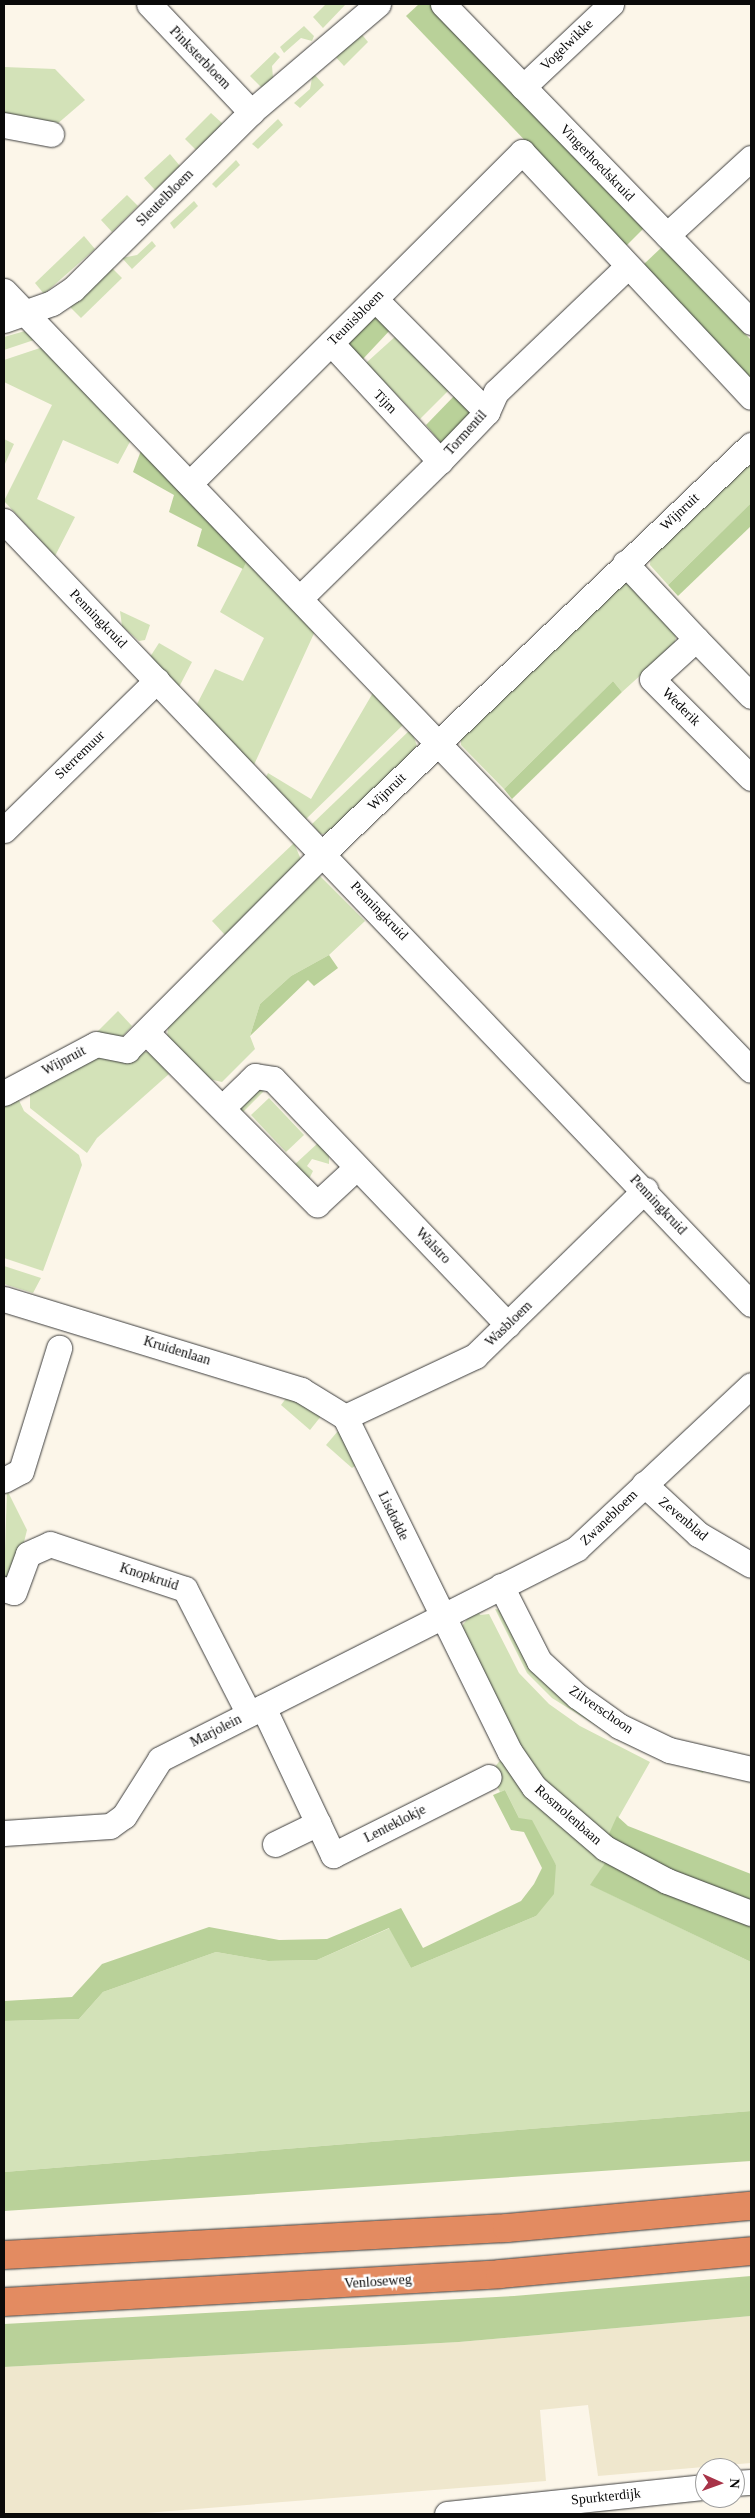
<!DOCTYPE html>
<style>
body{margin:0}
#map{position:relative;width:755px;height:2518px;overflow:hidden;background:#fcf6e9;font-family:"Times New Roman",serif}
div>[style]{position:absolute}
.farmland>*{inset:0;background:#efe7cd}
.green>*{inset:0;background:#d3e2b8}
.forest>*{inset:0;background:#b9d199}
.roads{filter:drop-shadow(0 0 1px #3d3d3d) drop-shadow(0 0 1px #3d3d3d)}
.minor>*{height:25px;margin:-12.5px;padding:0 12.5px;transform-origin:12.5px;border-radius:12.5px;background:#fff}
.highway>*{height:28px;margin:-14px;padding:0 14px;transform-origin:14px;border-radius:14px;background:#e38b61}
span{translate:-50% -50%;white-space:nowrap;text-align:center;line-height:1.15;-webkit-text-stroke:5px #fff;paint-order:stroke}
.street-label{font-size:14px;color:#0a0a0a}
.frame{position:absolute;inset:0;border:5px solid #0a0a0a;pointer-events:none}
.north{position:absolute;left:695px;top:2458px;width:50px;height:50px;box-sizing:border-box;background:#fff;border:1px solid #9d9d9d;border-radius:50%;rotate:92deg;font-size:14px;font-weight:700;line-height:20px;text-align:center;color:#0a0a0a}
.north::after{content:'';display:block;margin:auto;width:18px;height:22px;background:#a83348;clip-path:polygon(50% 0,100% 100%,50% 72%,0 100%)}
</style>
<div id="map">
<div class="farmland">
<i style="clip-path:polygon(751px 2316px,751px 2463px,598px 2476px,588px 2405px,540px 2410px,546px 2481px,133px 2514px,4px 2514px,4px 2367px,459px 2342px)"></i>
</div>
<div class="green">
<i style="clip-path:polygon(326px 4px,346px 4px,323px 28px,313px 17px)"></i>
<i style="clip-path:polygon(304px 26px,314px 36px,312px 41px,301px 38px,284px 53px,280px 47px)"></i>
<i style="clip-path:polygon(359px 31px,368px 42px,344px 66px,333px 54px)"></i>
<i style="clip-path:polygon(275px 52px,280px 57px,272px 66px,273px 78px,262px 88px,250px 76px)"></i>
<i style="clip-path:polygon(4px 67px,55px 69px,85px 100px,56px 125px,4px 114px)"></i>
<i style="clip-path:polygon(313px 73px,324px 85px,300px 108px,294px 103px,310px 89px)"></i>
<i style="clip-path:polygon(211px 113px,223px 124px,196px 150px,185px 139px)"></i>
<i style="clip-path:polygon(278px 119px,283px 125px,258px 149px,252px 144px)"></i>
<i style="clip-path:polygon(170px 154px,180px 166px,155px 190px,144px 178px)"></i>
<i style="clip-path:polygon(236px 160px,240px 165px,216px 188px,212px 184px)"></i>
<i style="clip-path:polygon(127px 195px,138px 206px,112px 232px,101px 220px)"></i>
<i style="clip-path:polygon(194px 201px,198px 206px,174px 229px,170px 223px)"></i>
<i style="clip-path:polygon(84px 236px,95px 249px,44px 294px,35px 283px)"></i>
<i style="clip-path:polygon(152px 241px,156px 246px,132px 269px,122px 258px,137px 255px)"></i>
<i style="clip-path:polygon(111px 267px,122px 278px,81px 318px,69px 306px)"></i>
<i style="clip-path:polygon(25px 331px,40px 338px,4px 350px,4px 337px)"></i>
<i style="clip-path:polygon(397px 335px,450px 389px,420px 419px,366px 363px)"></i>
<i style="clip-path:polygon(46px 346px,132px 438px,118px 464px,63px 440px,37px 499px,75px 517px,55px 556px,4px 501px,52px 405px,4px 382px,4px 360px)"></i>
<i style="clip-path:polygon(4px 439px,14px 444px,4px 466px)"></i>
<i style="clip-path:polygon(751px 459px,751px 503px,668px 585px,650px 565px,651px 554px)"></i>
<i style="clip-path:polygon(248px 558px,316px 629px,253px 767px,195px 708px,215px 669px,243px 681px,264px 638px,220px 612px)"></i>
<i style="clip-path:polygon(628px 583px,676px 634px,675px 644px,622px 692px,613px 681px,504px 789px,461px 745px,461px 733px,616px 584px)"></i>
<i style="clip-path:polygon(120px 611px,150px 625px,145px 640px,139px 641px,122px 626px)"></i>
<i style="clip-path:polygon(159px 643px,192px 662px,179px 687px,167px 684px,152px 667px,150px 657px)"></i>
<i style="clip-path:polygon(374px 691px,404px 724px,306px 819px,266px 777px,268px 773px,311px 799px)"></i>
<i style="clip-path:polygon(411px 729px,417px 746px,333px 833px,320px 834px,312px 824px)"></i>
<i style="clip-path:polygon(294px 843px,302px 862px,226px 936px,212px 921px)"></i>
<i style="clip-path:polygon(319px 875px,365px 921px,329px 955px,291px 976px,260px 1004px,250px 1036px,255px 1049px,222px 1082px,209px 1079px,167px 1036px,169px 1021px)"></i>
<i style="clip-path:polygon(118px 1011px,132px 1026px,121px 1038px,97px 1032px)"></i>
<i style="clip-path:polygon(98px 1052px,150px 1052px,169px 1074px,97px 1138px,87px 1153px,30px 1108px,30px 1093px)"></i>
<i style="clip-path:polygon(252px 1085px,266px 1089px,242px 1113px,237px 1109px)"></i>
<i style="clip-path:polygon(17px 1096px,24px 1111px,79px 1155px,82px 1165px,43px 1271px,4px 1258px,4px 1103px)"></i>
<i style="clip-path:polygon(269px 1098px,304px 1135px,286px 1152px,251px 1115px)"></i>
<i style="clip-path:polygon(318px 1143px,329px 1156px,329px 1164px,312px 1159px,307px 1166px,313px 1171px,309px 1179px,293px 1166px)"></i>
<i style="clip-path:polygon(4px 1266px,41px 1278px,33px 1293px,4px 1284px)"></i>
<i style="clip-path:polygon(287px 1397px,322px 1415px,310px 1430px,281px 1405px)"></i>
<i style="clip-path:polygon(338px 1431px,358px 1464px,352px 1468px,326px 1445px)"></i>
<i style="clip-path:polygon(7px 1490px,27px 1530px,17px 1570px,4px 1579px)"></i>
<i style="clip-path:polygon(477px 1606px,480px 1615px,489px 1614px,519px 1673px,549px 1704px,580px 1726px,650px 1762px,608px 1836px,539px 1775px,515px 1738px,462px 1626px)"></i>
<i style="clip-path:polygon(495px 1609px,502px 1610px,525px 1659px,705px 1767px,703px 1773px,624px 1743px,552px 1698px,527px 1673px)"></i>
<i style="clip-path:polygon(502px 1758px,607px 1860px,591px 1885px,751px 1962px,751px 2111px,4px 2172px,4px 2021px,79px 2019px,103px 1992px,216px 1952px,268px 1961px,317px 1960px,390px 1928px,411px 1968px,536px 1916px,556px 1865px,519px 1818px,505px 1790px,500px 1792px,490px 1773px)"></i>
</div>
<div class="forest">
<i style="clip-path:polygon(419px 4px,431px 4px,644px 228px,626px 246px,406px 16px)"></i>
<i style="clip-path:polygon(662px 247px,751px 340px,751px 381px,644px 264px)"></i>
<i style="clip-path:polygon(371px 318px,383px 318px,392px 328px,362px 360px,349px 347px,349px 338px)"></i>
<i style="clip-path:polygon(456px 394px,473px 413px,441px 443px,426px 425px)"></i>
<i style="clip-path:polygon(142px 448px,248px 558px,243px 569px,197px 546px,202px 529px,169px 512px,174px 495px,133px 472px)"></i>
<i style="clip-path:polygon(751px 503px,751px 526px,678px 596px,668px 585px)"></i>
<i style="clip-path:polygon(613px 681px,622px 692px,512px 799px,504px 789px)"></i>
<i style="clip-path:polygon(329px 955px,338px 968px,314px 986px,308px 980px,250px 1036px,260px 1004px,291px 976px)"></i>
<i style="clip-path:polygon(505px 1790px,519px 1818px,532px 1820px,556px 1865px,554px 1894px,536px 1916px,411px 1968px,389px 1928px,317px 1960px,268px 1961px,216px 1952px,103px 1992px,79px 2019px,4px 2021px,4px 2001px,72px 1997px,102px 1964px,209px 1927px,279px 1940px,327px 1939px,401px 1908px,423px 1948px,521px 1901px,534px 1884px,542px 1868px,524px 1832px,511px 1830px,493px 1795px)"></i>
<i style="clip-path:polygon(617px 1816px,628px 1826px,751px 1874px,751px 1901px,655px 1863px,608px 1836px)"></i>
<i style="clip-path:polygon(607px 1860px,751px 1926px,751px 1962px,590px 1885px)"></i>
<i style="clip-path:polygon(751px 2111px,751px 2161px,4px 2211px,4px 2172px)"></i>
<i style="clip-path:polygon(751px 2276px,751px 2316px,459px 2342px,4px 2367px,4px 2324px,514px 2296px)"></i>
</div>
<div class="roads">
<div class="minor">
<i style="left:149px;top:4px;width:149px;rotate:46.6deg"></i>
<i style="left:443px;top:4px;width:443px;rotate:45.9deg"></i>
<i style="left:523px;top:87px;width:121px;rotate:-43.3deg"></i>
<i style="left:4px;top:125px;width:48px;rotate:10.8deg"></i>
<i style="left:667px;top:235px;width:114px;rotate:-42.5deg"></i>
<i style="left:4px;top:291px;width:1079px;rotate:46.2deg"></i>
<i style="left:375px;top:299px;width:159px;rotate:45.3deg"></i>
<i style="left:4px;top:320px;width:51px;rotate:-19.5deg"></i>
<i style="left:52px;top:303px;width:25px;rotate:-34deg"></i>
<i style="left:73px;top:289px;width:251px;rotate:-44.8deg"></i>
<i style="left:251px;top:112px;width:167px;rotate:-40.4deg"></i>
<i style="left:331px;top:343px;width:161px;rotate:47.3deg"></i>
<i style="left:190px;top:483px;width:469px;rotate:-44.9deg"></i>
<i style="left:522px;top:152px;width:335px;rotate:46.9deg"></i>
<i style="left:4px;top:521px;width:1082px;rotate:46.35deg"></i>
<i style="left:625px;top:563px;width:104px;rotate:46.9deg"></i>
<i style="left:696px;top:639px;width:59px;rotate:137.7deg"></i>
<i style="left:652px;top:679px;width:140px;rotate:45deg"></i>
<i style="left:300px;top:598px;width:196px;rotate:-44.4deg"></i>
<i style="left:440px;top:461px;width:68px;rotate:-46.2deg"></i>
<i style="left:487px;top:412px;width:22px;rotate:-66deg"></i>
<i style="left:496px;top:392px;width:182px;rotate:-43.7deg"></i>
<i style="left:696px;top:639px;width:79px;rotate:46deg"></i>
<i style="left:4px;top:830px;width:214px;rotate:-44.4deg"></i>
<i style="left:146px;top:1032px;width:243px;rotate:45.2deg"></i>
<i style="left:317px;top:1204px;width:54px;rotate:-42.8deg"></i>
<i style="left:4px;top:1093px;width:104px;rotate:-28deg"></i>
<i style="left:96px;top:1044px;width:32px;rotate:11deg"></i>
<i style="left:127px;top:1050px;width:279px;rotate:-45.1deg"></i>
<i style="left:324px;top:852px;width:590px;rotate:-43.63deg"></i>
<i style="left:224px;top:1106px;width:43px;rotate:-44.1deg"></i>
<i style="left:255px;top:1076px;width:18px;rotate:9deg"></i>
<i style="left:273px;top:1079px;width:340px;rotate:46.3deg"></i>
<i style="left:4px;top:1299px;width:311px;rotate:17deg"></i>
<i style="left:301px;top:1390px;width:52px;rotate:31.5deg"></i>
<i style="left:345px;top:1417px;width:373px;rotate:63.8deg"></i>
<i style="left:510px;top:1752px;width:42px;rotate:55.6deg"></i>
<i style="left:534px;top:1787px;width:94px;rotate:40.7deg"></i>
<i style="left:605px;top:1848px;width:70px;rotate:28deg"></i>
<i style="left:667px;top:1881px;width:90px;rotate:20.9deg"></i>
<i style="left:345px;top:1417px;width:144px;rotate:-25.1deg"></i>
<i style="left:475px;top:1356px;width:238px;rotate:-44.3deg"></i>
<i style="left:4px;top:1480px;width:19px;rotate:-28deg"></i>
<i style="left:21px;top:1471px;width:129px;rotate:-72.8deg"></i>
<i style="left:644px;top:1484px;width:74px;rotate:42.8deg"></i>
<i style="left:698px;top:1534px;width:61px;rotate:30.3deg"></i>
<i style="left:501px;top:1586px;width:84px;rotate:63.1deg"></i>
<i style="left:539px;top:1661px;width:52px;rotate:42.6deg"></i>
<i style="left:577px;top:1696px;width:52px;rotate:35.5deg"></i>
<i style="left:619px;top:1726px;width:55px;rotate:25.6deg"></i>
<i style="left:669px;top:1750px;width:84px;rotate:13deg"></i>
<i style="left:4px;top:1589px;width:10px;rotate:17deg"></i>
<i style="left:14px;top:1592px;width:40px;rotate:-69.8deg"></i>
<i style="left:28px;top:1554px;width:24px;rotate:-24deg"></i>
<i style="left:50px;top:1544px;width:142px;rotate:18.4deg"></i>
<i style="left:185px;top:1589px;width:140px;rotate:62.9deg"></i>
<i style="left:263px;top:1707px;width:164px;rotate:64.7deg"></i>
<i style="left:333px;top:1855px;width:174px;rotate:-26.6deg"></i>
<i style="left:4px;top:1833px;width:106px;rotate:-3.8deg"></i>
<i style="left:110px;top:1826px;width:17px;rotate:-36deg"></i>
<i style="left:124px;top:1816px;width:67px;rotate:-57.7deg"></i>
<i style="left:160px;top:1759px;width:467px;rotate:-26.8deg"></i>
<i style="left:577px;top:1548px;width:238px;rotate:-43.1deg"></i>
<i style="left:275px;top:1844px;width:48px;rotate:-26deg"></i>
<i style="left:735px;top:2483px;width:16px;rotate:-4deg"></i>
<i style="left:447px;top:2514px;width:259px;rotate:-6deg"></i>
</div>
<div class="highway">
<i style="left:4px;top:2255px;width:504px;rotate:-3.07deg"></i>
<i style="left:507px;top:2228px;width:245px;rotate:-5.2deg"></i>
<i style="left:4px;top:2302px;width:497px;rotate:-3.2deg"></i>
<i style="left:500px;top:2274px;width:252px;rotate:-5.2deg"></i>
</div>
</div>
<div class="street-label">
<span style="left:567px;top:45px;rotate:-44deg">Vogelwikke</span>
<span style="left:200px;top:58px;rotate:46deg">Pinksterbloem</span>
<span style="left:597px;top:163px;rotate:46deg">Vingerhoedskruid</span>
<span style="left:165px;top:198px;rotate:-45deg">Sleutelbloem</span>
<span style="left:356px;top:318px;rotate:-45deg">Teunisbloem</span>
<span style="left:385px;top:402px;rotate:46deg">Tijm</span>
<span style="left:466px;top:433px;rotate:-48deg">Tormentil</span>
<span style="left:680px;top:512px;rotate:-43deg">Wijnruit</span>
<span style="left:98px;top:619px;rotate:46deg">Penningkruid</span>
<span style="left:681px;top:707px;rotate:45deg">Wederik</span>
<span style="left:80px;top:755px;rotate:-44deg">Sterremuur</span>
<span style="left:387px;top:792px;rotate:-44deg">Wijnruit</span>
<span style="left:379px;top:911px;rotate:46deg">Penningkruid</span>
<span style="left:64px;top:1061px;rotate:-28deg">Wijnruit</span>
<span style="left:658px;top:1205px;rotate:47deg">Penningkruid</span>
<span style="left:433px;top:1246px;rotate:46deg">Walstro</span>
<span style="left:509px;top:1324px;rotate:-44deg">Wasbloem</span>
<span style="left:177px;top:1351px;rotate:17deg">Kruidenlaan</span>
<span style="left:393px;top:1516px;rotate:64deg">Lisdodde</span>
<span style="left:609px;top:1518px;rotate:-44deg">Zwanebloem</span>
<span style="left:683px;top:1519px;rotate:40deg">Zevenblad</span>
<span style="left:149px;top:1577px;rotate:18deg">Knopkruid</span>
<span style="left:601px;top:1710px;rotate:34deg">Zilverschoon</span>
<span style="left:216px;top:1731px;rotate:-27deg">Marjolein</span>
<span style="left:568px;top:1815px;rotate:41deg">Rosmolenbaan</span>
<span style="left:395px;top:1824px;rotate:-27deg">Lenteklokje</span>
<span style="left:378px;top:2282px;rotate:-4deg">Venloseweg</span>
<span style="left:606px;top:2497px;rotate:-6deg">Spurkterdijk</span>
</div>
<div class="frame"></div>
<div class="north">N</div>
</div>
